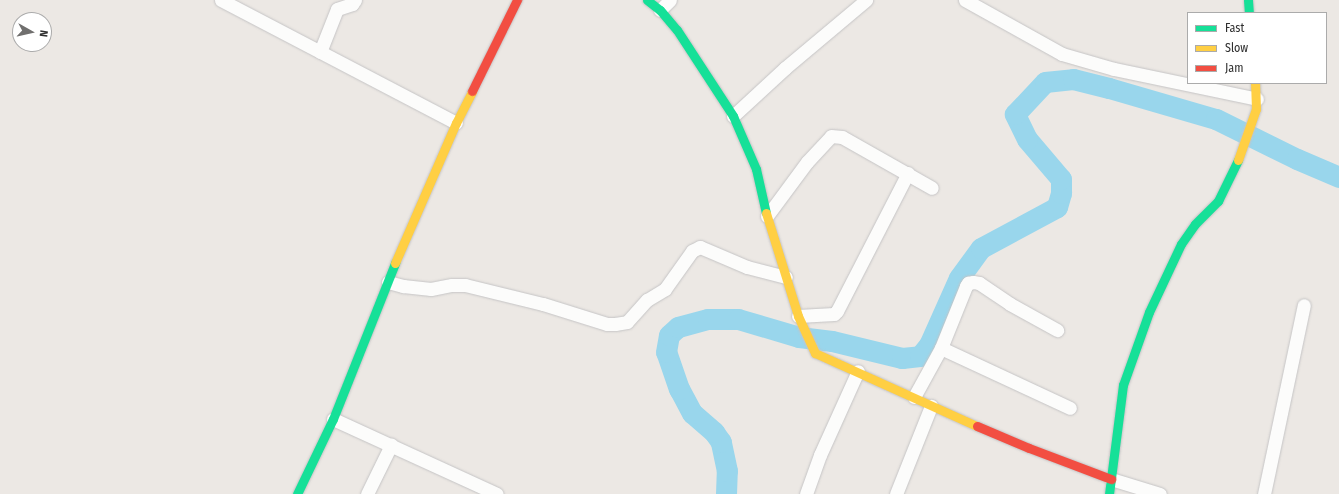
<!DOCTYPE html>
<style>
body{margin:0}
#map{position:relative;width:1339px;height:494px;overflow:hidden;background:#ece8e4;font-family:"Fira Sans Condensed",sans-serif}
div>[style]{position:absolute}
.river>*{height:21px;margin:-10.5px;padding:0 10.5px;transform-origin:10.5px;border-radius:10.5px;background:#99d6ec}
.roads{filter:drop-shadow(0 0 1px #c5c4c5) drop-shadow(0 0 1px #c5c4c5)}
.street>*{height:13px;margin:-6.5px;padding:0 6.5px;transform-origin:6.5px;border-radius:6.5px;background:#fcfcfb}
.fast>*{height:9px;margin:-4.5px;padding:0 4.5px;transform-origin:4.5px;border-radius:4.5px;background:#16e098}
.slow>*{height:9px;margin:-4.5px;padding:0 4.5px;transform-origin:4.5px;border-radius:4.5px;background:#ffcf43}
.jam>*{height:9px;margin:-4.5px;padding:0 4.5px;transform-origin:4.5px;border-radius:4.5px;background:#f24e42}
span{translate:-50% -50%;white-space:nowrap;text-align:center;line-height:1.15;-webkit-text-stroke:3px #fff;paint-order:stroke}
.legend{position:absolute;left:1187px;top:12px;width:140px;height:72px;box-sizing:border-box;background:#fff;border:1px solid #ababab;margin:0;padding:5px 7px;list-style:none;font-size:12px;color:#2e2e2e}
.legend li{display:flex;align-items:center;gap:8px;height:20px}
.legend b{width:20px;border:1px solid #ababab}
.north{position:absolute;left:12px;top:12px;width:40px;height:40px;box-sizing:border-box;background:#fff;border:1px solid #ababab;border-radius:50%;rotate:98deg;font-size:11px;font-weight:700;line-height:16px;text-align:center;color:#2e2e2e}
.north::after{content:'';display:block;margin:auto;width:14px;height:18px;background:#706f6e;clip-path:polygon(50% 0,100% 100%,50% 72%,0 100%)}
</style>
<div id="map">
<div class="river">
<i style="left:726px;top:494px;width:23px;rotate:-88deg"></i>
<i style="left:727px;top:471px;width:30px;rotate:-102deg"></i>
<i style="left:721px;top:442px;width:12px;rotate:-125deg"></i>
<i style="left:714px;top:432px;width:29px;rotate:-139deg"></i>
<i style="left:692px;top:413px;width:27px;rotate:-118deg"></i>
<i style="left:679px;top:389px;width:39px;rotate:-109deg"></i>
<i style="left:666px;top:352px;width:17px;rotate:-80deg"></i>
<i style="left:669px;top:335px;width:12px;rotate:-42deg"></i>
<i style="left:678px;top:327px;width:31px;rotate:-15deg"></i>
<i style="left:708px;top:319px;width:30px"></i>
<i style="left:738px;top:319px;width:64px;rotate:16.4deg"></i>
<i style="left:799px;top:337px;width:33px;rotate:7deg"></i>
<i style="left:832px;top:341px;width:72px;rotate:13.7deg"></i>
<i style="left:902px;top:358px;width:18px;rotate:-6deg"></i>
<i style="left:920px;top:356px;width:14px;rotate:-51deg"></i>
<i style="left:929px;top:345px;width:73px;rotate:-65.9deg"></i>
<i style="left:959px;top:278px;width:37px;rotate:-54deg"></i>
<i style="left:981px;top:248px;width:86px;rotate:-28.3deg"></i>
<i style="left:1057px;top:207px;width:15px;rotate:-74deg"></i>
<i style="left:1061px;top:193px;width:14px;rotate:-90deg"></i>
<i style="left:1061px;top:179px;width:52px;rotate:-130.4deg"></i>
<i style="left:1027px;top:139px;width:28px;rotate:-116deg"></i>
<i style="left:1015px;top:114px;width:44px;rotate:-46.8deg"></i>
<i style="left:1045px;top:82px;width:28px;rotate:-6deg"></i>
<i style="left:1073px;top:79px;width:37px;rotate:14deg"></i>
<i style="left:1109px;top:88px;width:111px;rotate:16.2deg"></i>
<i style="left:1216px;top:119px;width:90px;rotate:26.3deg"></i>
<i style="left:1297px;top:159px;width:46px;rotate:23.2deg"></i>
</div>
<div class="roads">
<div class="street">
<i style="left:221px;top:0;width:265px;rotate:27.6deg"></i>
<i style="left:965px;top:0;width:111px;rotate:29.1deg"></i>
<i style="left:1062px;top:54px;width:54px;rotate:16.1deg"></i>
<i style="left:1114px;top:69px;width:146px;rotate:11.8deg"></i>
<i style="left:660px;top:10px;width:14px;rotate:-45deg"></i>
<i style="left:320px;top:52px;width:46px;rotate:-68.4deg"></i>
<i style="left:337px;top:9px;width:16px;rotate:-18deg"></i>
<i style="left:352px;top:4px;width:5px;rotate:-53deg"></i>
<i style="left:733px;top:116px;width:71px;rotate:-42.7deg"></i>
<i style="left:785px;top:68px;width:106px;rotate:-40deg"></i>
<i style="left:767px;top:216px;width:67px;rotate:-53.5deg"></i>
<i style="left:807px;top:162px;width:35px;rotate:-47deg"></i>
<i style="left:831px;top:136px;width:11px;rotate:5deg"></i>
<i style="left:842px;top:137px;width:103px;rotate:29.5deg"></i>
<i style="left:388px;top:282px;width:16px;rotate:15deg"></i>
<i style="left:403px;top:286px;width:28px;rotate:6deg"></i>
<i style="left:431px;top:289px;width:21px;rotate:-11deg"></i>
<i style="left:452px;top:285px;width:13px"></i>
<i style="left:465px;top:285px;width:80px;rotate:13.7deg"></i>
<i style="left:543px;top:304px;width:67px;rotate:17.4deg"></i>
<i style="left:607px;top:324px;width:8px"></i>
<i style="left:615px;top:324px;width:12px;rotate:-9deg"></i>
<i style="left:627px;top:322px;width:30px;rotate:-48deg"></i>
<i style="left:647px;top:300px;width:21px;rotate:-31deg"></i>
<i style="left:665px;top:289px;width:47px;rotate:-54.6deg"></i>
<i style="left:692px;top:251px;width:9px;rotate:-27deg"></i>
<i style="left:700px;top:247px;width:51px;rotate:23.1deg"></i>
<i style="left:747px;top:267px;width:40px;rotate:14.4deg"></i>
<i style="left:798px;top:316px;width:36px;rotate:-3deg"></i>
<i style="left:834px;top:314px;width:4px;rotate:-45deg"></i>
<i style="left:837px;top:311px;width:155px;rotate:-62.8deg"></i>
<i style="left:941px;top:348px;width:142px;rotate:24.9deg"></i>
<i style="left:914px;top:397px;width:56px;rotate:-61.1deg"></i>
<i style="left:941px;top:348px;width:67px;rotate:-68deg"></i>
<i style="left:966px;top:286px;width:4px;rotate:-56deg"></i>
<i style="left:968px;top:283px;width:5px;rotate:-11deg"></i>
<i style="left:973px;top:282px;width:6px;rotate:9deg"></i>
<i style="left:979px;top:283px;width:37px;rotate:34deg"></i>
<i style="left:1010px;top:304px;width:54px;rotate:29deg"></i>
<i style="left:333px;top:419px;width:180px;rotate:24.6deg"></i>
<i style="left:1111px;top:479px;width:51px;rotate:17deg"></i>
<i style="left:367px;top:494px;width:55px;rotate:-63.9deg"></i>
<i style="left:806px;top:494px;width:41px;rotate:-70.3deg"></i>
<i style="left:820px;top:455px;width:92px;rotate:-65.7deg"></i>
<i style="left:896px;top:494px;width:95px;rotate:-68.3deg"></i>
<i style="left:1264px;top:494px;width:193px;rotate:-78.1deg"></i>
</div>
<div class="fast">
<i style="left:647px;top:0;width:16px;rotate:38deg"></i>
<i style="left:660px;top:10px;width:26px;rotate:50deg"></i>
<i style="left:677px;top:30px;width:103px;rotate:56.9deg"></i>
<i style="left:733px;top:116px;width:58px;rotate:66.5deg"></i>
<i style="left:756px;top:169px;width:45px;rotate:77.2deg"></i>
<i style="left:1248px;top:0;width:13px;rotate:86deg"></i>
<i style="left:297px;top:494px;width:83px;rotate:-64.4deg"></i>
<i style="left:333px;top:419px;width:168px;rotate:-68.3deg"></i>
<i style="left:1109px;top:494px;width:110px;rotate:-82.7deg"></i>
<i style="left:1123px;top:385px;width:77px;rotate:-70.4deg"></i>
<i style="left:1149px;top:312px;width:75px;rotate:-64.8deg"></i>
<i style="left:1181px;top:244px;width:24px;rotate:-55deg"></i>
<i style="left:1195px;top:224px;width:33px;rotate:-45deg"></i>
<i style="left:1218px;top:201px;width:46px;rotate:-64deg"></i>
</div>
<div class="slow">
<i style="left:1238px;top:160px;width:54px;rotate:-70.6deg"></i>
<i style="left:1256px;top:109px;width:26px;rotate:-92deg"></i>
<i style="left:766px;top:213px;width:108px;rotate:72.7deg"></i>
<i style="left:798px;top:316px;width:41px;rotate:65.3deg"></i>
<i style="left:815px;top:353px;width:178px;rotate:24.3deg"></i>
<i style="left:395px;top:263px;width:153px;rotate:-66.5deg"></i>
<i style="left:456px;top:123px;width:36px;rotate:-63deg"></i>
</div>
<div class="jam">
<i style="left:472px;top:91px;width:102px;rotate:-63.7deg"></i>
<i style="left:977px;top:426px;width:56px;rotate:22.9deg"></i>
<i style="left:1029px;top:448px;width:88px;rotate:20.7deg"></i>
</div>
</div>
<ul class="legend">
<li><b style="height:5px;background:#16e098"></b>Fast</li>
<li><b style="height:5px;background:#ffcf43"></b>Slow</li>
<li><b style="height:5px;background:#f24e42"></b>Jam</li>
</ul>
<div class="north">N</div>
</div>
